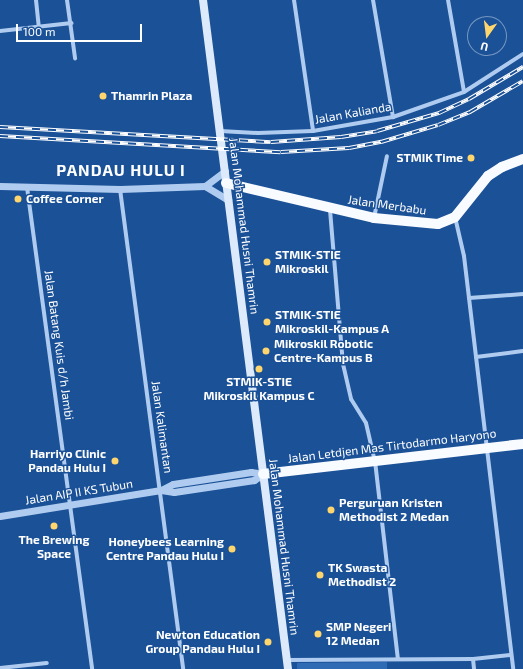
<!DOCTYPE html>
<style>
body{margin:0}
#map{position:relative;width:523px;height:669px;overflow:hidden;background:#1b5197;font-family:"Exo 2",sans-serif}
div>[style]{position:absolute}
.green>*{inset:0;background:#2f6bb4}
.minor>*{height:4px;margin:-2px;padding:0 2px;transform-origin:2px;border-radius:2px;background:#afccf0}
.tertiary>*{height:7px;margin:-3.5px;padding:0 3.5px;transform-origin:3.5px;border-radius:3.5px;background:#afccf0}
.secondary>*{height:8px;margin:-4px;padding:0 4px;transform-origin:4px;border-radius:4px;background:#dceafb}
.primary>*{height:10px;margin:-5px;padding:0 5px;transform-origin:5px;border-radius:5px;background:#f8fbff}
.rail>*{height:4px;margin-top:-2px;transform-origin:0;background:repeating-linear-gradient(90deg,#1b5197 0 8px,#fff 0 16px);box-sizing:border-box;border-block:1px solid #fff}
.dots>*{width:11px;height:11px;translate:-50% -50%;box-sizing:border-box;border:2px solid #1b5197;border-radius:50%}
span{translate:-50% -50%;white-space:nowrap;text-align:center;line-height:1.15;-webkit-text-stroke:3px #1b5197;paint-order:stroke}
.poi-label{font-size:12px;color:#fff;font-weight:700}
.left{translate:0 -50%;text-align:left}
.right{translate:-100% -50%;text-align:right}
.street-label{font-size:12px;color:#fff}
.district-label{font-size:16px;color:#fff;font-weight:700;letter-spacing:1px}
.north{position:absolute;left:467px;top:16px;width:40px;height:40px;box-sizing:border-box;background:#1b5197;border:1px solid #7697c1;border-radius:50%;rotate:194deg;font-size:11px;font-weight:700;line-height:16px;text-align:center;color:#fff}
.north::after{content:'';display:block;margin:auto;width:14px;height:18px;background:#ffd56e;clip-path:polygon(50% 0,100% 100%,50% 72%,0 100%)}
.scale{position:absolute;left:16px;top:24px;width:126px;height:18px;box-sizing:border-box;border:2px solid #fff;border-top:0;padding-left:5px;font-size:12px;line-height:14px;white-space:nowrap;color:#fff;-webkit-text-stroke:3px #1b5197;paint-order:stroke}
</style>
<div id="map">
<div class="green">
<i style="clip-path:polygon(387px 662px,387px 669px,297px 669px,297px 663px)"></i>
</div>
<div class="minor">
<i style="left:36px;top:0;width:27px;rotate:84deg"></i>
<i style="left:67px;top:0;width:59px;rotate:82.1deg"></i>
<i style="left:294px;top:0;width:132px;rotate:81.7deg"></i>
<i style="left:373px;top:0;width:119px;rotate:80.3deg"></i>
<i style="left:448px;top:0;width:93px;rotate:80.1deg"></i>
<i style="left:0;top:31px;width:72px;rotate:-6.3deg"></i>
<i style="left:220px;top:131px;width:38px;rotate:3deg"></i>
<i style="left:258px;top:133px;width:55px;rotate:-2.1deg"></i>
<i style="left:313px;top:131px;width:81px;rotate:-9.9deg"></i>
<i style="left:393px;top:117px;width:75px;rotate:-19.4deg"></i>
<i style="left:464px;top:92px;width:70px;rotate:-32.8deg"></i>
<i style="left:27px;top:187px;width:486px;rotate:82.3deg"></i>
<i style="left:120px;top:189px;width:484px;rotate:82.5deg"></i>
<i style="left:330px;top:210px;width:155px;rotate:85.2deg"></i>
<i style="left:343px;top:364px;width:36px;rotate:77deg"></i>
<i style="left:351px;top:399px;width:28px;rotate:58deg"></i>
<i style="left:366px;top:423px;width:39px;rotate:77deg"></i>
<i style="left:375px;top:461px;width:199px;rotate:83.4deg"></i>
<i style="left:455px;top:217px;width:40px;rotate:77deg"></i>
<i style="left:464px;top:256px;width:416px;rotate:83.2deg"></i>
<i style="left:374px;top:218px;width:63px;rotate:-78.2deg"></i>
<i style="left:469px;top:298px;width:54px;rotate:-4.2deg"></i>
<i style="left:476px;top:357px;width:47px;rotate:-7.3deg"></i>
<i style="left:473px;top:659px;width:38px;rotate:-6deg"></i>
<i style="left:286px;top:660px;width:187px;rotate:-0.3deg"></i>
<i style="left:473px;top:659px;width:10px;rotate:84deg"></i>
<i style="left:0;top:668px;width:47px;rotate:-6.1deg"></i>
</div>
<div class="tertiary">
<i style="left:0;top:186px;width:120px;rotate:1.4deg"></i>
<i style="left:120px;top:189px;width:85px;rotate:-2deg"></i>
<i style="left:205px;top:186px;width:27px;rotate:31deg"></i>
<i style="left:205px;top:186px;width:25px;rotate:-37deg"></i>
<i style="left:161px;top:490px;width:13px;rotate:9deg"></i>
<i style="left:174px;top:492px;width:81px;rotate:-8.5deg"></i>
<i style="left:254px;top:480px;width:11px;rotate:-34deg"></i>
<i style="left:0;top:516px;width:163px;rotate:-9.2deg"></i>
<i style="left:161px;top:490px;width:13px;rotate:-27deg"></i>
<i style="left:173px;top:484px;width:79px;rotate:-8.7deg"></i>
<i style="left:251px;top:472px;width:12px;rotate:9deg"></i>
</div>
<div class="secondary">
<i style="left:203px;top:0;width:674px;rotate:82.76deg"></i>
</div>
<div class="primary">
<i style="left:226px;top:183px;width:152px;rotate:13.3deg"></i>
<i style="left:374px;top:218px;width:64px;rotate:5.4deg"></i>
<i style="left:438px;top:224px;width:18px;rotate:-22deg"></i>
<i style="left:455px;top:217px;width:53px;rotate:-51.2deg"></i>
<i style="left:488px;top:176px;width:17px;rotate:-33deg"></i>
<i style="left:502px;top:167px;width:22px;rotate:-21deg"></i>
<i style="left:263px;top:474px;width:262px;rotate:-6.6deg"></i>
</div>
<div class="rail">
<i style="left:0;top:127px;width:271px;rotate:3.2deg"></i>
<i style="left:271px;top:142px;width:70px;rotate:-4.1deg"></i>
<i style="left:341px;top:137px;width:36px;rotate:-9deg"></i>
<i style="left:377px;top:131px;width:65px;rotate:-16.2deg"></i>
<i style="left:439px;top:113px;width:33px;rotate:-25deg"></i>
<i style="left:469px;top:99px;width:63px;rotate:-30.7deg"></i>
<i style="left:0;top:136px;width:281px;rotate:3.3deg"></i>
<i style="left:281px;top:152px;width:68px;rotate:-3.4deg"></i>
<i style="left:349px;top:148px;width:33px;rotate:-11deg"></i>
<i style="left:381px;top:142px;width:59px;rotate:-16.6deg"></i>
<i style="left:438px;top:125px;width:35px;rotate:-22deg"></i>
<i style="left:470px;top:112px;width:61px;rotate:-30.3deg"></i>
</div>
<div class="dots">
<i style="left:103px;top:96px;background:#ffd56e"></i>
<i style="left:471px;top:158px;background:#ffd56e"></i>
<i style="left:18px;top:199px;background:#ffd56e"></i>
<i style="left:267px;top:262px;background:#ffd56e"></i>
<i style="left:267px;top:322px;background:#ffd56e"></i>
<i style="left:266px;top:351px;background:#ffd56e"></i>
<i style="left:259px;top:369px;background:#ffd56e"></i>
<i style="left:115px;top:461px;background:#ffd56e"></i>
<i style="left:331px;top:510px;background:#ffd56e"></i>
<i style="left:54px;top:526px;background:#ffd56e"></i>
<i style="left:232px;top:549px;background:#ffd56e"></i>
<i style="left:320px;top:575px;background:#ffd56e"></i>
<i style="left:318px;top:634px;background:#ffd56e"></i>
<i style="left:268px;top:642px;background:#ffd56e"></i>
</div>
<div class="poi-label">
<span class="left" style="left:111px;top:96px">Thamrin Plaza</span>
<span class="right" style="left:463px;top:158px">STMIK Time</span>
<span class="left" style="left:26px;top:199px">Coffee Corner</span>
<span class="left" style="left:275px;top:262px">STMIK-STIE<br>Mikroskil</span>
<span class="left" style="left:275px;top:322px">STMIK-STIE<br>Mikroskil-Kampus A</span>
<span class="left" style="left:274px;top:351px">Mikroskil Robotic<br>Centre-Kampus B</span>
<span style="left:259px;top:389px">STMIK-STIE<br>Mikroskil Kampus C</span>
<span class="right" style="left:106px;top:461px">Harriyo Clinic<br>Pandau Hulu I</span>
<span class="left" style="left:339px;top:510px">Perguruan Kristen<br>Methodist 2 Medan</span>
<span style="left:54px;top:547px">The Brewing<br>Space</span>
<span class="right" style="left:224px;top:549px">Honeybees Learning<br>Centre Pandau Hulu I</span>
<span class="left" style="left:328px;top:575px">TK Swasta<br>Methodist 2</span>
<span class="left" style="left:326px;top:634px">SMP Negeri<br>12 Medan</span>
<span class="right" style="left:260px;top:642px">Newton Education<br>Group Pandau Hulu I</span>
</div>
<div class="street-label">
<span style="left:353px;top:113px;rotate:-10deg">Jalan Kalianda</span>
<span style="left:387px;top:205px;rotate:8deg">Jalan Merbabu</span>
<span style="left:244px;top:226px;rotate:83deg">Jalan Mohammad Husni Thamrin</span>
<span style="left:59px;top:345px;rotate:82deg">Jalan Batang Kuis d/h Jambi</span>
<span style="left:162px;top:427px;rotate:82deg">Jalan Kalimantan</span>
<span style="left:392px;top:446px;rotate:-7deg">Jalan Letdjen Mas Tirtodarmo Haryono</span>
<span style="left:79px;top:492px;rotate:-9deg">Jalan AIP II KS Tubun</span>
<span style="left:284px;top:547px;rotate:83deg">Jalan Mohammad Husni Thamrin</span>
</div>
<div class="district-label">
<span style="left:121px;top:170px">PANDAU HULU I</span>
</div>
<div class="north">U</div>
<div class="scale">100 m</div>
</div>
